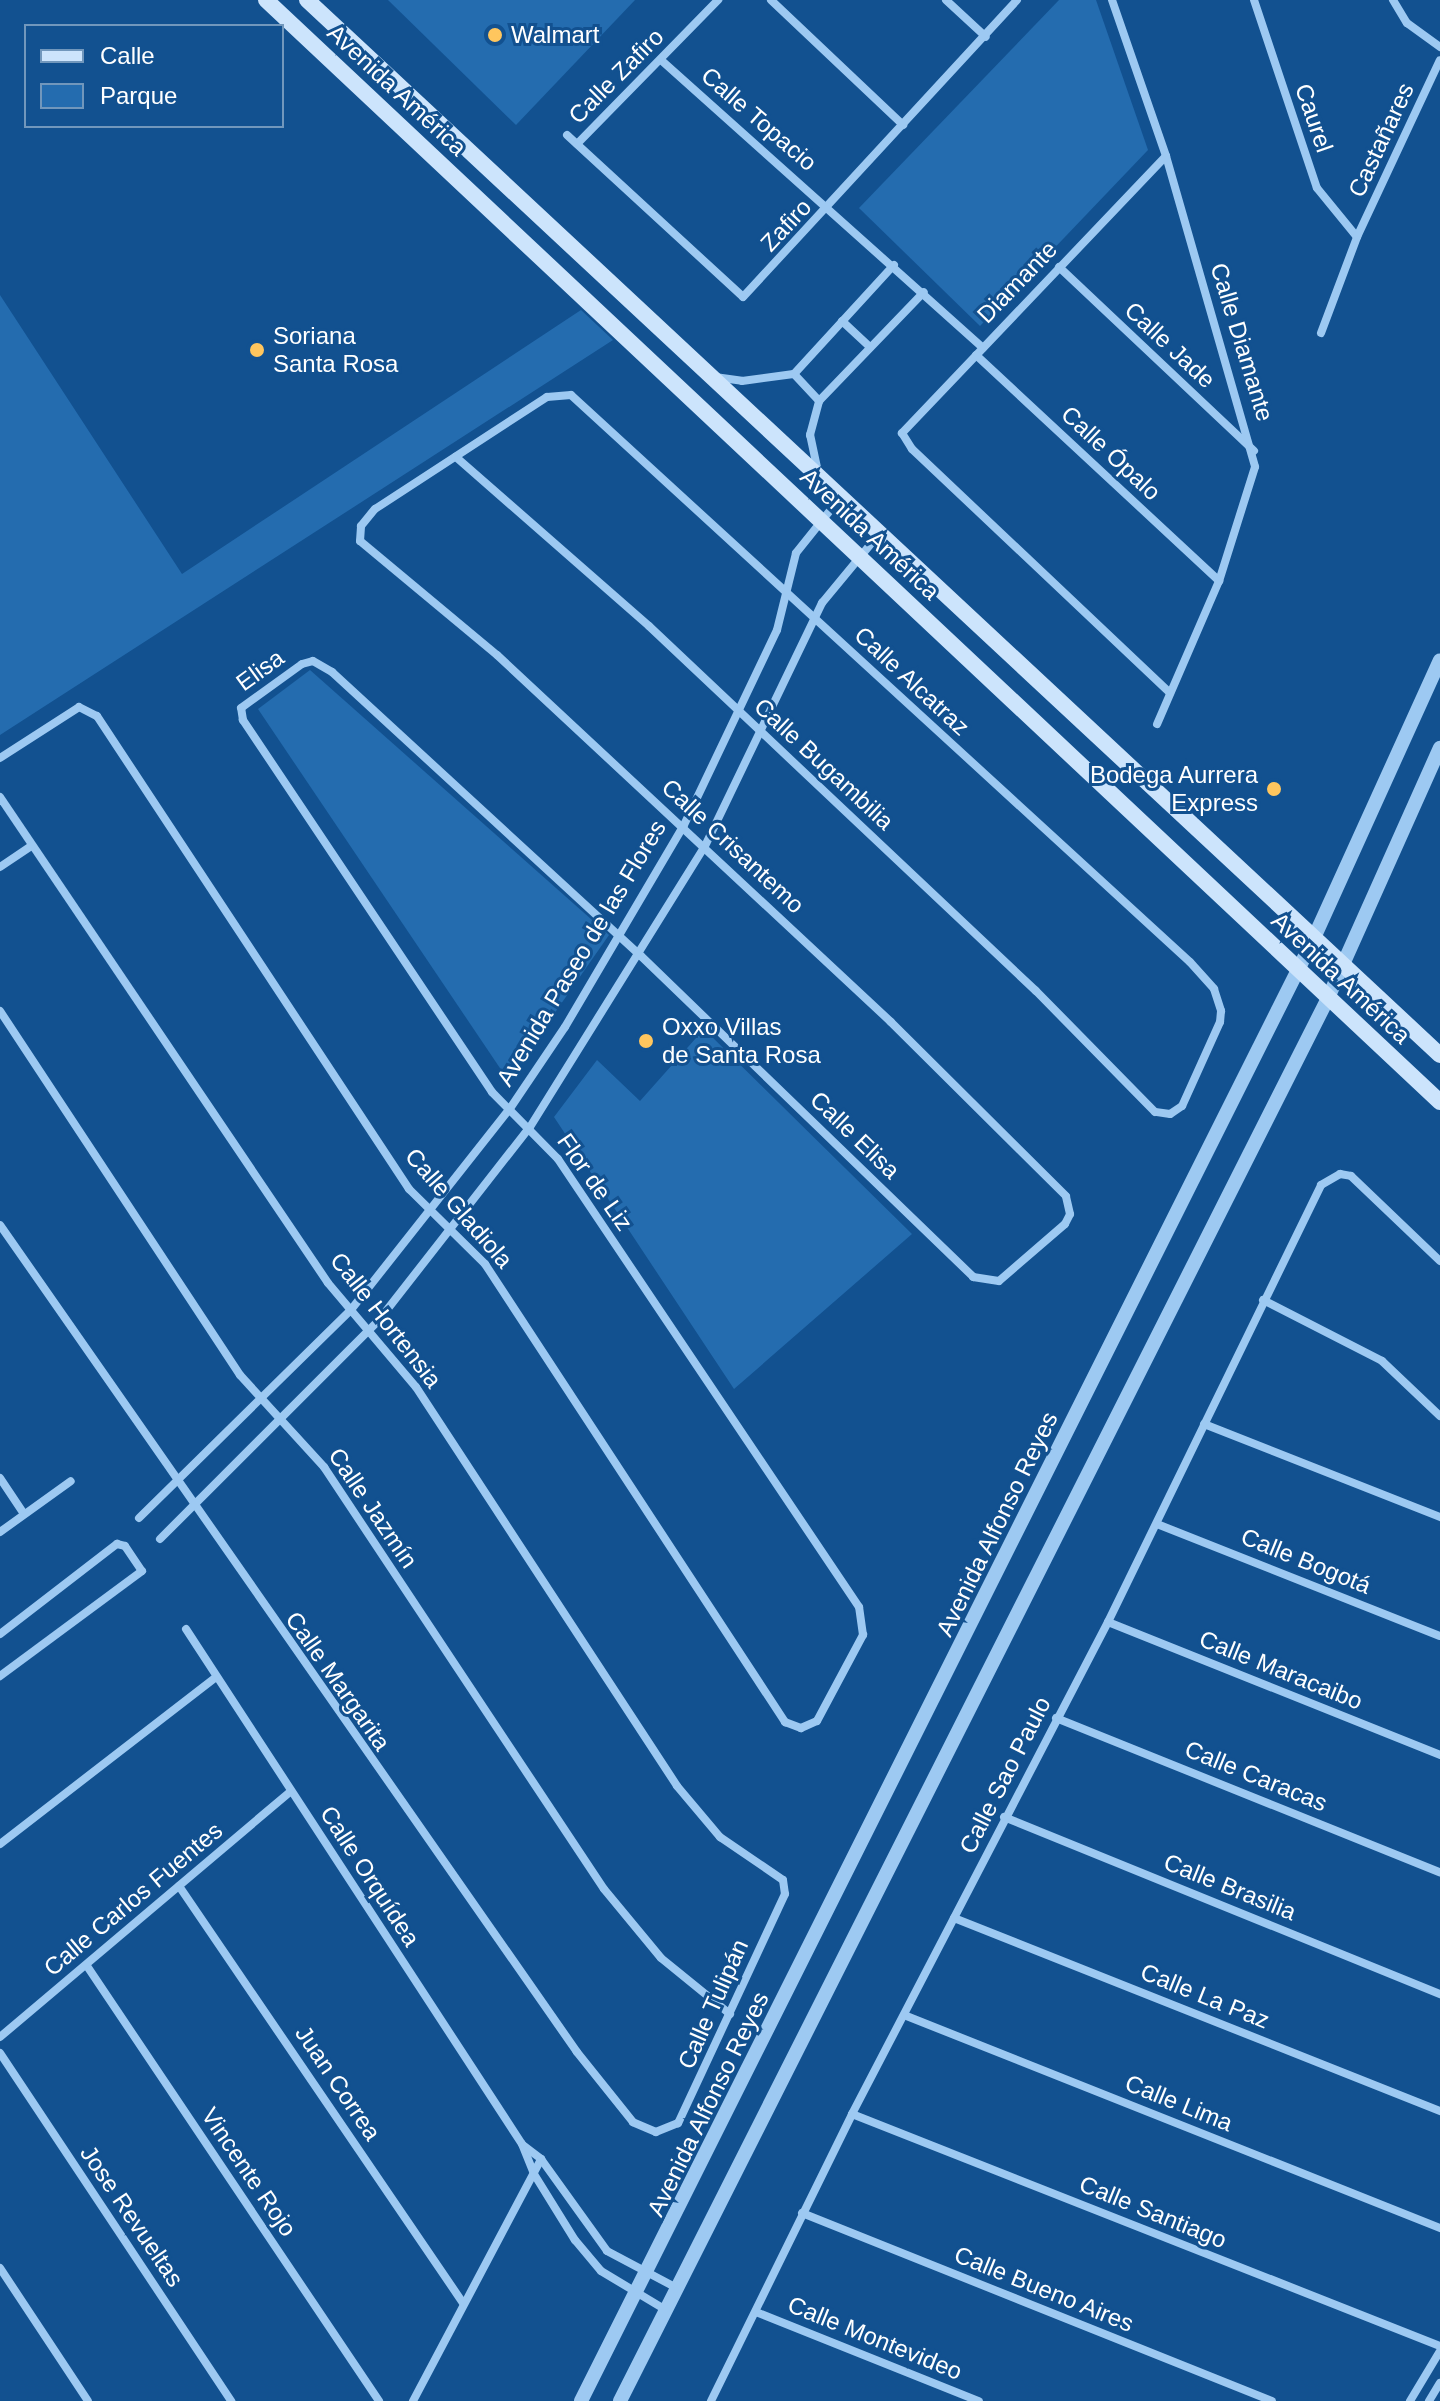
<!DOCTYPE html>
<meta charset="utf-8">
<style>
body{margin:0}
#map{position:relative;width:1440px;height:2401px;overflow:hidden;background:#125190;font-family:Helvetica,sans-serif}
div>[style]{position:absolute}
.green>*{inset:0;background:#246caf}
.minor>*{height:8px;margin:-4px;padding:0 4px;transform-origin:4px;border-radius:4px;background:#9dc9f2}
.tertiary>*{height:14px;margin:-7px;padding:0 7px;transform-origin:7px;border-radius:7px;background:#9dc9f2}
.secondary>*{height:16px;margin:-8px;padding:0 8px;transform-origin:8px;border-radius:8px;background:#cce4fc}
.dots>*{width:22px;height:22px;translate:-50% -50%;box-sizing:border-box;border:4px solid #125190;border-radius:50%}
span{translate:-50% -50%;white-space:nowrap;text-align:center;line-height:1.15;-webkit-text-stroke:6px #125190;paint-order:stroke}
.poi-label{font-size:24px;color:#fff}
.left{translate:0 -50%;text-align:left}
.right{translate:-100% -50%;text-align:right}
.street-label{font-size:24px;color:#fff}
.legend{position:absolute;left:24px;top:24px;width:260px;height:104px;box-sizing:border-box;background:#125190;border:2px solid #7197bc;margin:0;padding:10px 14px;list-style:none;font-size:24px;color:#fff}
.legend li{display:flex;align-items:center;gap:16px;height:40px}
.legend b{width:40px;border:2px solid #7197bc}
</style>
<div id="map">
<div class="green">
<i style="clip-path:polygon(388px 0,635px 0,516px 125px)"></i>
<i style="clip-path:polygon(1059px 0,1096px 0,1148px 150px,980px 326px,859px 208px)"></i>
<i style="clip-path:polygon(0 295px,182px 574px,581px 310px,613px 340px,0 735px)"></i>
<i style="clip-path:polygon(310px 670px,609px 935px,508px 1080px,258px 709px)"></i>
<i style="clip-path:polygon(704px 1029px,912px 1234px,734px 1389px,554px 1117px,597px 1060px,640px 1101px)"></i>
</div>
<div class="minor">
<i style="left:771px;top:0;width:182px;rotate:43.4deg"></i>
<i style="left:946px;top:0;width:54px;rotate:42.8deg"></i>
<i style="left:1112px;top:0;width:165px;rotate:70.9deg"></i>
<i style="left:1166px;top:156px;width:323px;rotate:74deg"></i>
<i style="left:1255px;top:467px;width:120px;rotate:107.5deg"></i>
<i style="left:1219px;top:581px;width:156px;rotate:113.4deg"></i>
<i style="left:1254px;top:0;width:198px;rotate:71.5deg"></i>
<i style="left:1317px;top:188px;width:63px;rotate:50.8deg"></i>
<i style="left:1393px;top:0;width:27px;rotate:59deg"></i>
<i style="left:1407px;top:23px;width:41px;rotate:36deg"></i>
<i style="left:661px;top:60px;width:432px;rotate:41.8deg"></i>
<i style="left:567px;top:135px;width:239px;rotate:42.6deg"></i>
<i style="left:743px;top:297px;width:404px;rotate:-47.3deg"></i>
<i style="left:577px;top:144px;width:202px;rotate:-45.6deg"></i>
<i style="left:1166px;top:156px;width:383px;rotate:133.6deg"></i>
<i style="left:902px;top:433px;width:19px;rotate:58deg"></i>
<i style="left:912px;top:449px;width:355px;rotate:43.4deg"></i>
<i style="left:1059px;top:267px;width:268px;rotate:43.3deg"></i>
<i style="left:842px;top:321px;width:38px;rotate:43deg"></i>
<i style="left:1321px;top:333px;width:103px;rotate:-69.4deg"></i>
<i style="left:1357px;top:237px;width:195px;rotate:-64.9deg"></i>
<i style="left:976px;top:355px;width:332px;rotate:42.9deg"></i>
<i style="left:794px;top:374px;width:37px;rotate:47deg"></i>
<i style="left:715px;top:377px;width:27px;rotate:8deg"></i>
<i style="left:742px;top:381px;width:52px;rotate:-7.7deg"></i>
<i style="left:794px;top:374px;width:148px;rotate:-47.5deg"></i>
<i style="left:818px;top:472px;width:38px;rotate:-102deg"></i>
<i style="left:810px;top:435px;width:35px;rotate:-75deg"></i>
<i style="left:819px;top:401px;width:151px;rotate:-46.1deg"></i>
<i style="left:0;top:758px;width:94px;rotate:-32.8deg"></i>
<i style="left:79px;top:707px;width:20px;rotate:27deg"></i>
<i style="left:97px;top:716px;width:567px;rotate:56.59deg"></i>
<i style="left:409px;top:1189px;width:107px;rotate:44.6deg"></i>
<i style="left:485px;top:1264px;width:548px;rotate:56.77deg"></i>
<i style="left:785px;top:1722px;width:17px;rotate:21deg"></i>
<i style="left:801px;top:1728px;width:17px;rotate:-24deg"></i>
<i style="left:817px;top:1721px;width:98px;rotate:-61.9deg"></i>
<i style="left:863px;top:1635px;width:28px;rotate:-98deg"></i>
<i style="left:859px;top:1607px;width:540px;rotate:-123.9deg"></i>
<i style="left:558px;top:1159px;width:94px;rotate:-134.6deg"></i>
<i style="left:492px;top:1092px;width:448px;rotate:-123.8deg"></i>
<i style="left:243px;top:720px;width:12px;rotate:-99deg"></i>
<i style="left:241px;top:708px;width:75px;rotate:-35.8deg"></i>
<i style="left:302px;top:664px;width:11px;rotate:-15deg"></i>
<i style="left:313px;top:661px;width:22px;rotate:30deg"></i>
<i style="left:332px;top:672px;width:420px;rotate:42.6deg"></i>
<i style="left:641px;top:956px;width:462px;rotate:44deg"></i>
<i style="left:973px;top:1277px;width:26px;rotate:9deg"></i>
<i style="left:999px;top:1281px;width:87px;rotate:-40.8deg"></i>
<i style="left:1065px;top:1224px;width:11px;rotate:-63deg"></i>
<i style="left:1070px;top:1214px;width:18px;rotate:-103deg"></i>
<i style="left:1066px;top:1196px;width:247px;rotate:-135.2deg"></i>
<i style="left:891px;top:1022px;width:538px;rotate:-137.03deg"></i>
<i style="left:497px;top:655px;width:178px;rotate:-140.2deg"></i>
<i style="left:360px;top:541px;width:15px;rotate:-86deg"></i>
<i style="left:361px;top:526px;width:22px;rotate:-51deg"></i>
<i style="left:375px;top:509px;width:205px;rotate:-33.1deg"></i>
<i style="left:547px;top:397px;width:24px;rotate:-5deg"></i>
<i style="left:571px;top:395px;width:839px;rotate:42.49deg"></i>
<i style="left:1190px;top:962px;width:36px;rotate:48deg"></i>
<i style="left:1214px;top:989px;width:23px;rotate:72deg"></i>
<i style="left:1221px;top:1011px;width:11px;rotate:95deg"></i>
<i style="left:1220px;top:1022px;width:92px;rotate:114.3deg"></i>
<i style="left:1182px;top:1106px;width:14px;rotate:146deg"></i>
<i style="left:1170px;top:1114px;width:15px;rotate:-172deg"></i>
<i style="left:1155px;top:1112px;width:170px;rotate:-134.5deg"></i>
<i style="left:1036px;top:991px;width:532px;rotate:-136.68deg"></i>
<i style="left:649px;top:626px;width:257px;rotate:-138.8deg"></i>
<i style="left:0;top:797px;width:586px;rotate:55.98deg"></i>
<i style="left:328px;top:1283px;width:136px;rotate:49.8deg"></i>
<i style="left:416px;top:1387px;width:477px;rotate:56.8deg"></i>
<i style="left:677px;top:1786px;width:67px;rotate:49.9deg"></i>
<i style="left:720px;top:1837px;width:76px;rotate:34.3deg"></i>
<i style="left:783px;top:1880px;width:14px;rotate:82deg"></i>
<i style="left:785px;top:1894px;width:253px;rotate:115deg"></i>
<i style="left:678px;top:2123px;width:24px;rotate:158deg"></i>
<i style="left:656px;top:2132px;width:25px;rotate:-157deg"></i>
<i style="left:633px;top:2122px;width:90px;rotate:-128.7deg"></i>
<i style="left:577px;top:2052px;width:1008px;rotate:-124.9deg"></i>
<i style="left:0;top:867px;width:37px;rotate:-34deg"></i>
<i style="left:0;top:1011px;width:436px;rotate:56.6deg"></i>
<i style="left:240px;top:1375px;width:125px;rotate:47.6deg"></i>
<i style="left:324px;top:1467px;width:506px;rotate:56.44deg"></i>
<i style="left:604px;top:1889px;width:89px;rotate:50.4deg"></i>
<i style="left:661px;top:1958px;width:89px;rotate:39.1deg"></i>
<i style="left:1263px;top:1300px;width:134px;rotate:27.1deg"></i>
<i style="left:1382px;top:1361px;width:80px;rotate:43.5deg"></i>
<i style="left:1204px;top:1424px;width:254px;rotate:21.5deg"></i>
<i style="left:0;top:1478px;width:43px;rotate:56.3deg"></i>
<i style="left:139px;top:1518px;width:296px;rotate:-44.5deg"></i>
<i style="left:350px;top:1311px;width:256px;rotate:-51.7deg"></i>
<i style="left:509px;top:1110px;width:100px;rotate:-56deg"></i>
<i style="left:565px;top:1027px;width:234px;rotate:-59.5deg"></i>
<i style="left:684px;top:825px;width:216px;rotate:-64.5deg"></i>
<i style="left:777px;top:630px;width:79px;rotate:-76.1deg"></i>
<i style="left:796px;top:553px;width:70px;rotate:-51.3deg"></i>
<i style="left:1157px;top:1524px;width:304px;rotate:21.6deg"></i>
<i style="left:0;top:1532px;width:87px;rotate:-35.7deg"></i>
<i style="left:160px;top:1539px;width:310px;rotate:-45deg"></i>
<i style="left:379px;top:1320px;width:245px;rotate:-52deg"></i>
<i style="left:530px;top:1127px;width:331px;rotate:-58.1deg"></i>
<i style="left:705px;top:846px;width:270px;rotate:-64.3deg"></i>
<i style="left:822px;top:603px;width:89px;rotate:-50.4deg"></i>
<i style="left:1108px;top:1622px;width:358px;rotate:21.8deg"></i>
<i style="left:186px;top:1629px;width:615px;rotate:56.88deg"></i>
<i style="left:522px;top:2144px;width:32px;rotate:68deg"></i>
<i style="left:534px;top:2174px;width:78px;rotate:58.2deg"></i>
<i style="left:575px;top:2240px;width:40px;rotate:50deg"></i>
<i style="left:601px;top:2271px;width:76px;rotate:31deg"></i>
<i style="left:0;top:1634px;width:148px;rotate:-37.6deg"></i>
<i style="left:117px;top:1544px;width:8px;rotate:14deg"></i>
<i style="left:125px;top:1546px;width:30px;rotate:56deg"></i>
<i style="left:142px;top:1571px;width:177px;rotate:143.5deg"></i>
<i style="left:1056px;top:1718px;width:414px;rotate:21.9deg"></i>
<i style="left:1004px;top:1817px;width:471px;rotate:22.1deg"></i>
<i style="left:0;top:1844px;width:273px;rotate:-37.7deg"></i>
<i style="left:179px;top:1886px;width:505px;rotate:55.74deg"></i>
<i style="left:954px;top:1918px;width:523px;rotate:21.66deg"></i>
<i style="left:87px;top:1966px;width:524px;rotate:56.13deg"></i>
<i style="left:904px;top:2015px;width:577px;rotate:21.67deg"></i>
<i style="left:0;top:2037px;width:380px;rotate:-40.2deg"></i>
<i style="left:0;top:2053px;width:418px;rotate:56.4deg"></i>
<i style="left:852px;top:2114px;width:632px;rotate:21.53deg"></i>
<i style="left:524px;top:2146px;width:21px;rotate:37deg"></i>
<i style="left:541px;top:2159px;width:113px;rotate:54.3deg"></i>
<i style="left:607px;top:2251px;width:79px;rotate:27.9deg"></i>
<i style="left:802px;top:2213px;width:506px;rotate:21.8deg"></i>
<i style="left:0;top:2268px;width:159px;rotate:56.5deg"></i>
<i style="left:756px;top:2312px;width:240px;rotate:21.8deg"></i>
<i style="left:413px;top:2401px;width:274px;rotate:-62.1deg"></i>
<i style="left:711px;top:2401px;width:320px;rotate:-63.8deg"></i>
<i style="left:852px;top:2114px;width:555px;rotate:-62.51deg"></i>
<i style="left:1108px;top:1622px;width:486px;rotate:-64deg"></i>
<i style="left:1321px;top:1185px;width:22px;rotate:-30deg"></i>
<i style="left:1340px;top:1174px;width:11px;rotate:10deg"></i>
<i style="left:1351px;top:1176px;width:123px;rotate:43.7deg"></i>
<i style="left:1410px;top:2401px;width:58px;rotate:-59deg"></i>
<i style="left:1429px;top:2401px;width:21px;rotate:-59deg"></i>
</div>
<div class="tertiary">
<i style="left:581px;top:2401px;width:1634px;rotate:-63.39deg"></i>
<i style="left:1313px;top:940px;width:307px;rotate:-65.6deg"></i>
<i style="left:620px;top:2401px;width:1572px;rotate:-63.22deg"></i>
<i style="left:1328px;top:998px;width:274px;rotate:-65.9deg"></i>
</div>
<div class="secondary">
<i style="left:266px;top:0;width:1610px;rotate:43.19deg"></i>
<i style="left:307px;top:0;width:1548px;rotate:42.96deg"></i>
</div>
<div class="dots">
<i style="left:495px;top:35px;background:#ffc65e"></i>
<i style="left:257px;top:350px;background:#ffc65e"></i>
<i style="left:1274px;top:789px;background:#ffc65e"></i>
<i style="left:646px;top:1041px;background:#ffc65e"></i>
</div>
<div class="poi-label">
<span class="left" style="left:511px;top:35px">Walmart</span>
<span class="left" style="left:273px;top:350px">Soriana<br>Santa Rosa</span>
<span class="right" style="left:1258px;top:789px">Bodega Aurrera<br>Express</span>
<span class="left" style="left:662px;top:1041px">Oxxo Villas<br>de Santa Rosa</span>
</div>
<div class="street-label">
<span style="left:616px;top:76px;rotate:-45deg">Calle Zafiro</span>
<span style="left:397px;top:90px;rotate:43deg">Avenida América</span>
<span style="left:1314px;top:118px;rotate:71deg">Caurel</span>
<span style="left:759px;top:119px;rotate:41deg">Calle Topacio</span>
<span style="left:1381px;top:140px;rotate:-65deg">Castañares</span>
<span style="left:786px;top:225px;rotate:-47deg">Zafiro</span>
<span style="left:1017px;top:282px;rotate:-46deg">Diamante</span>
<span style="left:1242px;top:342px;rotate:73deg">Calle Diamante</span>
<span style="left:1170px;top:345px;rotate:43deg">Calle Jade</span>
<span style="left:1111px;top:453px;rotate:43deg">Calle Ópalo</span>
<span style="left:870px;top:534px;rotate:43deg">Avenida América</span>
<span style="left:260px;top:670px;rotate:-36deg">Elisa</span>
<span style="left:912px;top:681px;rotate:43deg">Calle Alcatraz</span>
<span style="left:824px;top:764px;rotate:43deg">Calle Bugambilia</span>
<span style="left:733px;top:846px;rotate:43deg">Calle Crisantemo</span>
<span style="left:581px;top:953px;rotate:-59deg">Avenida Paseo de las Flores</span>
<span style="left:1341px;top:978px;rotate:43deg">Avenida América</span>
<span style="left:855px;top:1135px;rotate:44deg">Calle Elisa</span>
<span style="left:595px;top:1182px;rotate:55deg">Flor de Liz</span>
<span style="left:459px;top:1208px;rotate:49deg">Calle Gladiola</span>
<span style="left:386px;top:1320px;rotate:52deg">Calle Hortensia</span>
<span style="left:373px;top:1508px;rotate:56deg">Calle Jazmín</span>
<span style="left:997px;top:1524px;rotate:-64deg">Avenida Alfonso Reyes</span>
<span style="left:1306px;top:1561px;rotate:22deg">Calle Bogotá</span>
<span style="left:1281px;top:1670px;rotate:22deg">Calle Maracaibo</span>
<span style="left:338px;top:1681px;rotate:55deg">Calle Margarita</span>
<span style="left:1005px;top:1775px;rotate:-63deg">Calle Sao Paulo</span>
<span style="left:1256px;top:1776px;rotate:22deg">Calle Caracas</span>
<span style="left:370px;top:1876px;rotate:57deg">Calle Orquídea</span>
<span style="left:1230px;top:1887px;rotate:22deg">Calle Brasilia</span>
<span style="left:133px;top:1899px;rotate:-40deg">Calle Carlos Fuentes</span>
<span style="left:1205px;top:1996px;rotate:22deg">Calle La Paz</span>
<span style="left:713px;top:2004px;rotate:-66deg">Calle Tulipán</span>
<span style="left:338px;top:2083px;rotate:56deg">Juan Correa</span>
<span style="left:1179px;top:2103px;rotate:22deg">Calle Lima</span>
<span style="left:708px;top:2104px;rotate:-64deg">Avenida Alfonso Reyes</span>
<span style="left:249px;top:2172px;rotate:56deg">Vincente Rojo</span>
<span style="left:1153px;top:2212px;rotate:22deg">Calle Santiago</span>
<span style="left:132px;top:2216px;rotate:56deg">Jose Revueltas</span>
<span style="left:1044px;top:2289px;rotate:22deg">Calle Bueno Aires</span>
<span style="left:875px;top:2338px;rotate:22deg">Calle Montevideo</span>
</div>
<ul class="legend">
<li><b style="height:10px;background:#cce4fc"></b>Calle</li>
<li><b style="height:22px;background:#246caf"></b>Parque</li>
</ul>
</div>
